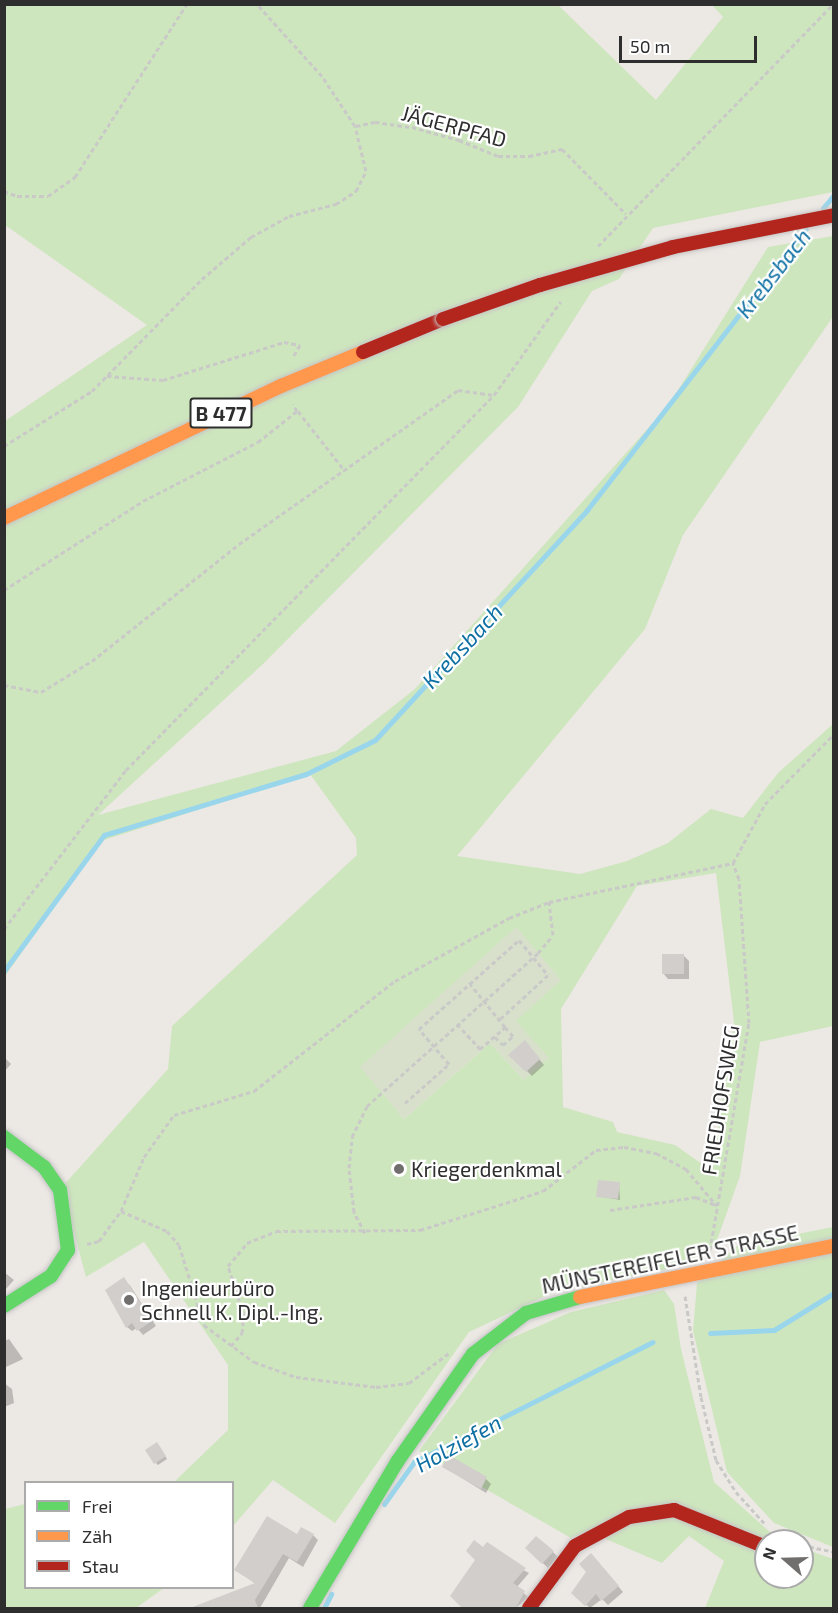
<!DOCTYPE html>
<meta charset="utf-8">
<style>
body{margin:0}
#map{position:relative;width:838px;height:1613px;overflow:hidden;background:#ece8e4;font-family:"Exo 2",sans-serif}
div>[style]{position:absolute}
.green>*{inset:0;background:#cee6be}
.cemetery>*{inset:0;background:#d8e0cc}
.shadow>*{inset:0;background:#0003}
.stream>*{height:5px;margin:-2.5px;padding:0 2.5px;transform-origin:2.5px;border-radius:2.5px;background:#99d6ec}
.building>*{inset:0;background:#d1cecb}
.path>*{height:3px;margin-top:-1.5px;transform-origin:0;background:repeating-linear-gradient(90deg,#c9c9c8 0 4.5px,transparent 0 7.5px)}
.roads{filter:drop-shadow(0 0 2px #c5c4c5) drop-shadow(0 0 2px #c5c4c5)}
.fast>*{height:14px;margin:-7px;padding:0 7px;transform-origin:7px;border-radius:7px;background:#63d668}
.slow>*{height:14px;margin:-7px;padding:0 7px;transform-origin:7px;border-radius:7px;background:#ff974d}
.jam>*{height:14px;margin:-7px;padding:0 7px;transform-origin:7px;border-radius:7px;background:#b3261e}
.bridges{filter:drop-shadow(0 0 2px #c6c5c4) drop-shadow(0 0 2px #c6c5c4)}
.jam-bridge>*{height:14px;margin:-7px;padding:0 7px;transform-origin:7px;border-radius:7px;background:#b3261e}
.dots>*{width:16px;height:16px;translate:-50% -50%;box-sizing:border-box;border:3px solid #fff;border-radius:50%}
span{translate:-50% -50%;white-space:nowrap;text-align:center;line-height:1.15;-webkit-text-stroke:4.5px #fff;paint-order:stroke}
.shield-label span{padding:2px 4px;background:#fff;border:2px solid;border-radius:4px;-webkit-text-stroke-width:0}
.shield-label{font-size:20px;color:#2e2e2e;font-weight:700}
.street-label{font-size:21px;color:#2e2e2e}
.poi-label{font-size:21px;color:#2e2e2e}
.left{translate:0 -50%;text-align:left}
.water-label{font-size:22px;color:#0d6fa3;font-style:italic}
.frame{position:absolute;inset:0;border:6px solid #2e2e2e;pointer-events:none}
.legend{position:absolute;left:24px;top:1481px;width:210px;height:108px;box-sizing:border-box;background:#fff;border:2px solid #ababab;margin:0;padding:8px 10px;list-style:none;font-size:18px;color:#2e2e2e}
.legend li{display:flex;align-items:center;gap:12px;height:30px}
.legend b{width:30px;border:2px solid #ababab}
.north{position:absolute;left:754px;top:1529px;width:60px;height:60px;box-sizing:border-box;background:#fff;border:2px solid #ababab;border-radius:50%;rotate:290deg;font-size:16px;font-weight:700;line-height:24px;text-align:center;color:#2e2e2e}
.north::after{content:'';display:block;margin:auto;width:21px;height:27px;background:#706f6e;clip-path:polygon(50% 0,100% 100%,50% 72%,0 100%)}
.scale{position:absolute;left:619px;top:36px;width:138px;height:27px;box-sizing:border-box;border:3px solid #2e2e2e;border-top:0;padding-left:8px;font-size:18px;line-height:21px;white-space:nowrap;color:#2e2e2e;-webkit-text-stroke:4px #fff;paint-order:stroke}
</style>
<div id="map">
<div class="green">
<i style="clip-path:polygon(evenodd,5px 5px,558px 5px,656px 100px,723px 17px,712px 5px,833px 5px,833px 192px,653px 228px,619px 279px,592px 291px,518px 407px,263px 664px,98px 815px,336px 751px,415px 689px,668px 406px,768px 247px,833px 236px,832px 318px,683px 535px,645px 629px,457px 856px,580px 874px,627px 861px,668px 843px,711px 809px,743px 818px,778px 773px,833px 724px,833px 1026px,760px 1042px,740px 1176px,716px 1243px,683px 1266px,556px 1291px,469px 1332px,335px 1523px,273px 1480px,233px 1526px,232px 1482px,174px 1482px,228px 1430px,228px 1365px,144px 1242px,86px 1277px,62px 1187px,168px 1069px,172px 1026px,357px 855px,356px 838px,310px 774px,101px 841px,5px 976px,5px 421px,147px 325px,5px 225px,5px 5px,716px 873px,734px 1022px,712px 1171px,675px 1145px,617px 1132px,613px 1122px,563px 1107px,561px 1009px,637px 886px,716px 873px,5px 5px,516px 927px,560px 980px,515px 1021px,524px 1080px,490px 1043px,404px 1119px,381px 1091px,516px 927px)"></i>
<i style="clip-path:polygon(833px 1227px,833px 1547px,774px 1523px,727px 1472px,693px 1331px,697px 1283px,737px 1246px)"></i>
<i style="clip-path:polygon(664px 1290px,674px 1304px,681px 1349px,714px 1482px,780px 1541px,766px 1541px,766px 1577px,802px 1577px,802px 1548px,833px 1559px,833px 1608px,705px 1608px,724px 1561px,689px 1536px,662px 1563px,587px 1531px,571px 1538px,419px 1451px,498px 1344px,571px 1312px)"></i>
<i style="clip-path:polygon(25px 1504px,26px 1588px,164px 1588px,136px 1608px,5px 1608px,5px 1509px)"></i>
</div>
<div class="cemetery">
<i style="clip-path:polygon(516px 927px,561px 980px,516px 1021px,549px 1058px,524px 1080px,490px 1043px,404px 1119px,360px 1067px)"></i>
</div>
<div class="shadow">
<i style="clip-path:polygon(684px 956px,689px 961px,689px 979px,668px 979px,663px 973px)"></i>
<i style="clip-path:polygon(525px 1042px,544px 1065px,532px 1076px,511px 1055px)"></i>
<i style="clip-path:polygon(4px 1057px,11px 1064px,4px 1072px)"></i>
<i style="clip-path:polygon(619px 1184px,620px 1200px,597px 1196px)"></i>
<i style="clip-path:polygon(4px 1272px,14px 1280px,5px 1290px,4px 1290px)"></i>
<i style="clip-path:polygon(129px 1284px,156px 1326px,143px 1335px,137px 1328px,132px 1331px,127px 1327px)"></i>
<i style="clip-path:polygon(9px 1339px,23px 1359px,6px 1367px,4px 1341px)"></i>
<i style="clip-path:polygon(4px 1383px,12px 1389px,14px 1403px,4px 1407px)"></i>
<i style="clip-path:polygon(159px 1446px,167px 1459px,158px 1465px,156px 1463px)"></i>
<i style="clip-path:polygon(444px 1467px,486px 1479px,491px 1484px,486px 1493px)"></i>
<i style="clip-path:polygon(313px 1535px,318px 1540px,303px 1567px,289px 1558px,260px 1608px,225px 1608px,221px 1597px,256px 1584px,236px 1570px,298px 1536px)"></i>
<i style="clip-path:polygon(483px 1549px,529px 1573px,517px 1587px,528px 1597px,516px 1608px,464px 1608px,452px 1596px)"></i>
<i style="clip-path:polygon(553px 1552px,558px 1557px,548px 1568px,532px 1553px)"></i>
<i style="clip-path:polygon(596px 1560px,623px 1592px,608px 1605px,602px 1599px,590px 1608px,578px 1598px)"></i>
</div>
<div class="stream">
<i style="left:823px;top:208px;width:17px;rotate:-50deg"></i>
<i style="left:4px;top:971px;width:169px;rotate:-53.7deg"></i>
<i style="left:104px;top:835px;width:211px;rotate:-16.8deg"></i>
<i style="left:306px;top:774px;width:77px;rotate:-26.2deg"></i>
<i style="left:375px;top:740px;width:313px;rotate:-47.3deg"></i>
<i style="left:587px;top:510px;width:356px;rotate:-52.1deg"></i>
<i style="left:710px;top:1333px;width:64px;rotate:-2.7deg"></i>
<i style="left:774px;top:1330px;width:70px;rotate:-31.7deg"></i>
<i style="left:384px;top:1504px;width:52px;rotate:-54.5deg"></i>
<i style="left:414px;top:1462px;width:267px;rotate:-26.7deg"></i>
<i style="left:324px;top:1608px;width:16px;rotate:-63deg"></i>
</div>
<div class="building">
<i style="clip-path:polygon(662px 954px,684px 954px,684px 974px,662px 974px)"></i>
<i style="clip-path:polygon(525px 1040px,540px 1059px,526px 1072px,508px 1055px)"></i>
<i style="clip-path:polygon(598px 1180px,620px 1182px,618px 1199px,596px 1197px)"></i>
<i style="clip-path:polygon(124px 1277px,152px 1321px,137px 1331px,132px 1323px,126px 1328px,105px 1290px)"></i>
<i style="clip-path:polygon(157px 1442px,166px 1456px,154px 1464px,145px 1450px)"></i>
<i style="clip-path:polygon(449px 1455px,487px 1477px,481px 1489px,442px 1467px)"></i>
<i style="clip-path:polygon(267px 1516px,297px 1534px,301px 1527px,314px 1534px,297px 1562px,283px 1554px,255px 1600px,258px 1608px,190px 1608px,255px 1583px,234px 1570px)"></i>
<i style="clip-path:polygon(536px 1536px,554px 1551px,542px 1564px,525px 1548px)"></i>
<i style="clip-path:polygon(474px 1540px,483px 1547px,487px 1542px,526px 1568px,513px 1583px,525px 1591px,516px 1608px,462px 1608px,450px 1596px,475px 1560px,466px 1551px)"></i>
<i style="clip-path:polygon(591px 1553px,619px 1586px,601px 1601px,596px 1594px,585px 1606px,571px 1593px,586px 1572px,579px 1564px)"></i>
</div>
<div class="path">
<i style="left:356px;top:126px;width:19px;rotate:-12deg"></i>
<i style="left:375px;top:122px;width:37px;rotate:8deg"></i>
<i style="left:412px;top:127px;width:49px;rotate:15.5deg"></i>
<i style="left:459px;top:140px;width:42px;rotate:22.3deg"></i>
<i style="left:498px;top:156px;width:31px"></i>
<i style="left:529px;top:156px;width:34px;rotate:-12deg"></i>
<i style="left:562px;top:149px;width:91px;rotate:45.4deg"></i>
<i style="left:4px;top:191px;width:14px;rotate:21deg"></i>
<i style="left:17px;top:196px;width:31px"></i>
<i style="left:48px;top:196px;width:33px;rotate:-35deg"></i>
<i style="left:75px;top:177px;width:206px;rotate:-57.1deg"></i>
<i style="left:598px;top:246px;width:337px;rotate:-45.8deg"></i>
<i style="left:107px;top:376px;width:56px;rotate:4.1deg"></i>
<i style="left:163px;top:380px;width:127px;rotate:-17.4deg"></i>
<i style="left:284px;top:342px;width:16px;rotate:11deg"></i>
<i style="left:300px;top:345px;width:14px;rotate:120deg"></i>
<i style="left:298px;top:411px;width:76px;rotate:51.9deg"></i>
<i style="left:4px;top:446px;width:104px;rotate:-32deg"></i>
<i style="left:92px;top:391px;width:157px;rotate:-45.5deg"></i>
<i style="left:202px;top:279px;width:65px;rotate:-40.6deg"></i>
<i style="left:251px;top:237px;width:43px;rotate:-28.9deg"></i>
<i style="left:289px;top:216px;width:49px;rotate:-14.3deg"></i>
<i style="left:336px;top:204px;width:24px;rotate:-33deg"></i>
<i style="left:356px;top:191px;width:22px;rotate:-63deg"></i>
<i style="left:366px;top:171px;width:46px;rotate:-103.7deg"></i>
<i style="left:355px;top:126px;width:60px;rotate:-123.4deg"></i>
<i style="left:322px;top:76px;width:97px;rotate:-132.1deg"></i>
<i style="left:4px;top:590px;width:165px;rotate:-32.6deg"></i>
<i style="left:143px;top:501px;width:129px;rotate:-27.2deg"></i>
<i style="left:258px;top:442px;width:50px;rotate:-38.5deg"></i>
<i style="left:297px;top:411px;width:8px;rotate:-120deg"></i>
<i style="left:4px;top:685px;width:38px;rotate:11deg"></i>
<i style="left:41px;top:692px;width:60px;rotate:-31.3deg"></i>
<i style="left:92px;top:661px;width:188px;rotate:-38.5deg"></i>
<i style="left:239px;top:544px;width:268px;rotate:-35.1deg"></i>
<i style="left:458px;top:390px;width:36px;rotate:8deg"></i>
<i style="left:733px;top:863px;width:67px;rotate:-61.5deg"></i>
<i style="left:765px;top:804px;width:98px;rotate:-45.4deg"></i>
<i style="left:4px;top:929px;width:200px;rotate:-52.5deg"></i>
<i style="left:126px;top:770px;width:525px;rotate:-45.54deg"></i>
<i style="left:494px;top:395px;width:115px;rotate:-54.5deg"></i>
<i style="left:457px;top:1024px;width:34px;rotate:47deg"></i>
<i style="left:480px;top:1049px;width:33px;rotate:-41deg"></i>
<i style="left:505px;top:1027px;width:55px;rotate:-129.1deg"></i>
<i style="left:495px;top:1037px;width:11px;rotate:45deg"></i>
<i style="left:503px;top:1045px;width:13px;rotate:-42deg"></i>
<i style="left:513px;top:1036px;width:12px;rotate:-132deg"></i>
<i style="left:405px;top:1103px;width:59px;rotate:-41.6deg"></i>
<i style="left:449px;top:1064px;width:46px;rotate:-130.6deg"></i>
<i style="left:419px;top:1029px;width:134px;rotate:-41.7deg"></i>
<i style="left:519px;top:940px;width:45px;rotate:50.4deg"></i>
<i style="left:548px;top:975px;width:67px;rotate:137.4deg"></i>
<i style="left:610px;top:1210px;width:87px;rotate:-8.6deg"></i>
<i style="left:696px;top:1197px;width:22px;rotate:22deg"></i>
<i style="left:121px;top:1211px;width:50px;rotate:23.5deg"></i>
<i style="left:167px;top:1231px;width:18px;rotate:49deg"></i>
<i style="left:179px;top:1245px;width:84px;rotate:72.6deg"></i>
<i style="left:204px;top:1325px;width:62px;rotate:36.5deg"></i>
<i style="left:254px;top:1362px;width:45px;rotate:19.7deg"></i>
<i style="left:296px;top:1377px;width:81px;rotate:7.1deg"></i>
<i style="left:376px;top:1387px;width:33px;rotate:-7deg"></i>
<i style="left:409px;top:1383px;width:50px;rotate:-36.9deg"></i>
<i style="left:365px;top:1233px;width:24px;rotate:-118deg"></i>
<i style="left:354px;top:1212px;width:44px;rotate:-96.5deg"></i>
<i style="left:349px;top:1168px;width:31px;rotate:-84deg"></i>
<i style="left:352px;top:1137px;width:34px;rotate:-64deg"></i>
<i style="left:367px;top:1106px;width:229px;rotate:-41.8deg"></i>
<i style="left:538px;top:953px;width:23px;rotate:-50deg"></i>
<i style="left:553px;top:935px;width:33px;rotate:-97deg"></i>
<i style="left:87px;top:1244px;width:12px;rotate:-14deg"></i>
<i style="left:99px;top:1241px;width:37px;rotate:-54deg"></i>
<i style="left:121px;top:1211px;width:59px;rotate:-66.9deg"></i>
<i style="left:144px;top:1157px;width:52px;rotate:-54.5deg"></i>
<i style="left:174px;top:1115px;width:84px;rotate:-16.7deg"></i>
<i style="left:254px;top:1091px;width:179px;rotate:-38deg"></i>
<i style="left:395px;top:981px;width:130px;rotate:-28.9deg"></i>
<i style="left:509px;top:918px;width:43px;rotate:-21.8deg"></i>
<i style="left:549px;top:902px;width:188px;rotate:-12deg"></i>
<i style="left:710px;top:1250px;width:230px;rotate:-80.3deg"></i>
<i style="left:749px;top:1023px;width:144px;rotate:-94deg"></i>
<i style="left:739px;top:879px;width:17px;rotate:-111deg"></i>
<i style="left:685px;top:1296px;width:102px;rotate:81deg"></i>
<i style="left:701px;top:1397px;width:65px;rotate:76.6deg"></i>
<i style="left:716px;top:1460px;width:38px;rotate:58deg"></i>
<i style="left:736px;top:1492px;width:43px;rotate:47.8deg"></i>
<i style="left:231px;top:1346px;width:17px;rotate:-50deg"></i>
<i style="left:242px;top:1333px;width:18px;rotate:-84deg"></i>
<i style="left:244px;top:1315px;width:52px;rotate:-108.1deg"></i>
<i style="left:228px;top:1266px;width:30px;rotate:-50deg"></i>
<i style="left:247px;top:1243px;width:31px;rotate:-22deg"></i>
<i style="left:276px;top:1231px;width:144px;rotate:-0.4deg"></i>
<i style="left:420px;top:1230px;width:129px;rotate:-17.6deg"></i>
<i style="left:543px;top:1191px;width:67px;rotate:-37.7deg"></i>
<i style="left:596px;top:1150px;width:28px;rotate:-6deg"></i>
<i style="left:624px;top:1147px;width:33px;rotate:11deg"></i>
<i style="left:656px;top:1153px;width:34px;rotate:28deg"></i>
<i style="left:686px;top:1169px;width:48px;rotate:50deg"></i>
<i style="left:783px;top:1536px;width:10px;rotate:29deg"></i>
<i style="left:802px;top:1545px;width:33px;rotate:12deg"></i>
</div>
<div class="roads">
<div class="fast">
<i style="left:4px;top:1137px;width:50px;rotate:36.9deg"></i>
<i style="left:44px;top:1167px;width:28px;rotate:55deg"></i>
<i style="left:60px;top:1190px;width:61px;rotate:82.4deg"></i>
<i style="left:68px;top:1250px;width:31px;rotate:123deg"></i>
<i style="left:51px;top:1276px;width:56px;rotate:147.4deg"></i>
<i style="left:310px;top:1608px;width:170px;rotate:-59.2deg"></i>
<i style="left:397px;top:1462px;width:132px;rotate:-54.9deg"></i>
<i style="left:473px;top:1354px;width:67px;rotate:-37.7deg"></i>
<i style="left:526px;top:1313px;width:56px;rotate:-16.5deg"></i>
</div>
<div class="slow">
<i style="left:4px;top:518px;width:307px;rotate:-25.5deg"></i>
<i style="left:281px;top:386px;width:89px;rotate:-22.5deg"></i>
<i style="left:580px;top:1297px;width:259px;rotate:-11.4deg"></i>
</div>
<div class="jam">
<i style="left:363px;top:352px;width:87px;rotate:-22.4deg"></i>
<i style="left:529px;top:1608px;width:77px;rotate:-53.4deg"></i>
<i style="left:575px;top:1546px;width:61px;rotate:-28.2deg"></i>
<i style="left:629px;top:1517px;width:46px;rotate:-8.8deg"></i>
<i style="left:674px;top:1510px;width:99px;rotate:21.9deg"></i>
</div>
</div>
<div class="bridges">
<div class="jam-bridge">
<i style="left:443px;top:319px;width:103px;rotate:-19.3deg"></i>
<i style="left:540px;top:285px;width:138px;rotate:-15.9deg"></i>
<i style="left:673px;top:247px;width:164px;rotate:-11.2deg"></i>
</div>
</div>
<div class="dots">
<i style="left:399px;top:1169px;background:#706f6e"></i>
<i style="left:129px;top:1300px;background:#706f6e"></i>
</div>
<div class="shield-label">
<span style="left:221px;top:413px">B 477</span>
</div>
<div class="street-label">
<span style="left:454px;top:126px;rotate:15deg">JÄGERPFAD</span>
<span style="left:720px;top:1100px;rotate:-81deg">FRIEDHOFSWEG</span>
<span style="left:670px;top:1259px;rotate:-12deg">MÜNSTEREIFELER STRASSE</span>
</div>
<div class="poi-label">
<span class="left" style="left:411px;top:1169px">Kriegerdenkmal</span>
<span class="left" style="left:141px;top:1300px">Ingenieurbüro<br>Schnell K. Dipl.-Ing.</span>
</div>
<div class="water-label">
<span style="left:773px;top:273px;rotate:-52deg">Krebsbach</span>
<span style="left:462px;top:646px;rotate:-47deg">Krebsbach</span>
<span style="left:458px;top:1443px;rotate:-29deg">Holziefen</span>
</div>
<div class="frame"></div>
<ul class="legend">
<li><b style="height:8px;background:#63d668"></b>Frei</li>
<li><b style="height:8px;background:#ff974d"></b>Zäh</li>
<li><b style="height:8px;background:#b3261e"></b>Stau</li>
</ul>
<div class="north">N</div>
<div class="scale">50 m</div>
</div>
